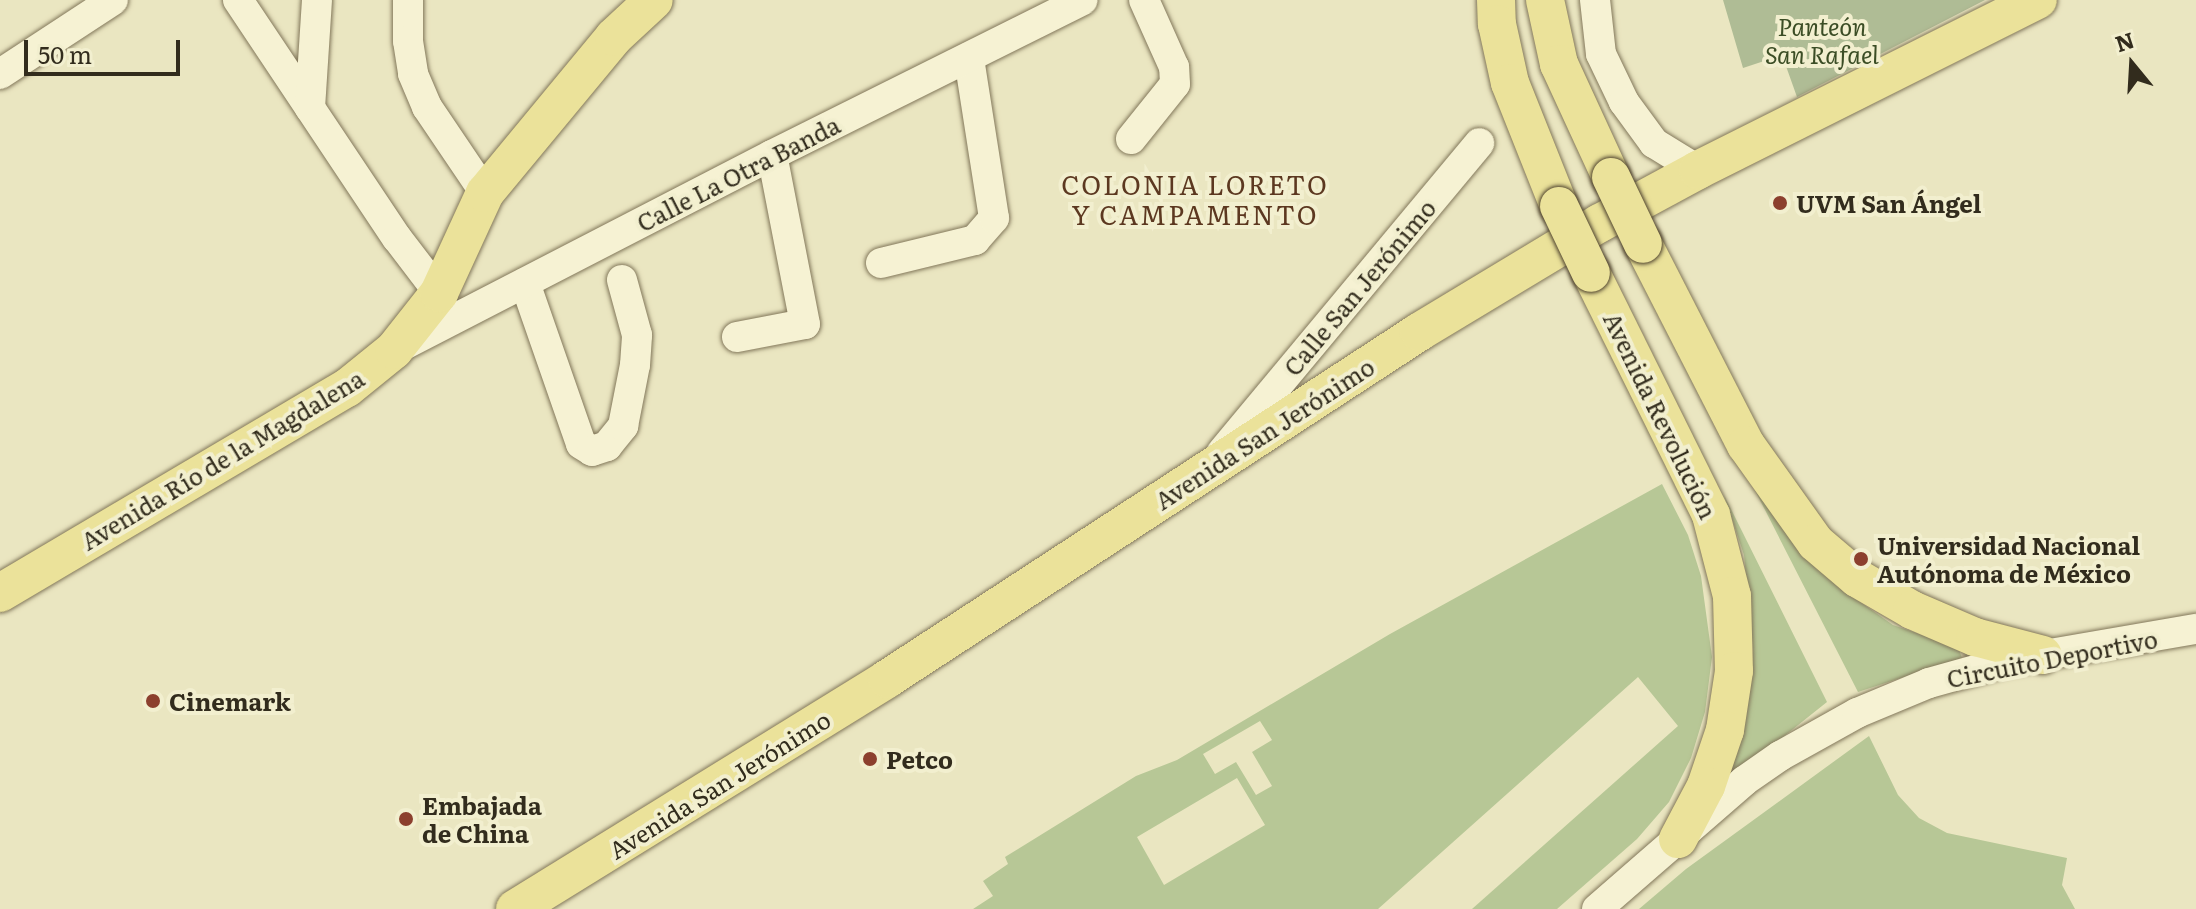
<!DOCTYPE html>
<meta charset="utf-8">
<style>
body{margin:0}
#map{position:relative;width:2196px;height:909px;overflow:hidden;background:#eae6c1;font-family:Literata,serif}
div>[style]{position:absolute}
.green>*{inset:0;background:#b7c796}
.cemetery>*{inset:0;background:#afbc95}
.roads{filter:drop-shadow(0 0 2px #82775a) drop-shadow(0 0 2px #82775a)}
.minor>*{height:30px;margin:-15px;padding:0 15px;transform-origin:15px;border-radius:15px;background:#f6f2d3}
.major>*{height:38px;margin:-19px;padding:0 19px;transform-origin:19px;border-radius:19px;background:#ebe29a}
.bridges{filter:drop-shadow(0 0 2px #50442e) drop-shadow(0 0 2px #50442e)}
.major-bridge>*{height:38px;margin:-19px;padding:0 19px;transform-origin:19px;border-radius:19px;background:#ebe29a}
.dots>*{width:22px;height:22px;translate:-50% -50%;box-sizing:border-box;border:4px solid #f2efcf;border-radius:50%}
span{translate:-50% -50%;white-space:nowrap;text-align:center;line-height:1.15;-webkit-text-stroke:8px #f2efcf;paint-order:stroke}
.park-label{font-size:24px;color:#3b4d25;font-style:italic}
.street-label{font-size:24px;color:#322c1d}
.poi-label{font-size:24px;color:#322c1d;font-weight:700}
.left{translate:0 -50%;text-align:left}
.neighbourhood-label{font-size:26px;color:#5c3820;letter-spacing:2px}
.north{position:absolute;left:2092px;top:24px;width:80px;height:80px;-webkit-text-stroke:6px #f2efcf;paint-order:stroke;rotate:342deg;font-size:22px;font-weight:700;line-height:32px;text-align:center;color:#322c1d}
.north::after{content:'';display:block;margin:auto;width:28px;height:36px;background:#322c1d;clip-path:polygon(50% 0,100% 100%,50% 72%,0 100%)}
.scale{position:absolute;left:24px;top:40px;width:156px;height:36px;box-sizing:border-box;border:4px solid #322c1d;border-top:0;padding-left:10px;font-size:24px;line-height:28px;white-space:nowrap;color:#322c1d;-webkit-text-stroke:6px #f2efcf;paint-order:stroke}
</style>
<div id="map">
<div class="green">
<i style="clip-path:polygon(1740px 461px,1820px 569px,1836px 585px,1893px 625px,1958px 647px,1962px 658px,1858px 692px)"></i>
<i style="clip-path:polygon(evenodd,1662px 484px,1688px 535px,1701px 576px,1712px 657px,1705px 712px,1691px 758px,1669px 802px,1637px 839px,1557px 909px,1472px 909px,1678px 726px,1638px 677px,1378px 909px,973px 909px,993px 896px,983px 881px,1008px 864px,1005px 857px,1136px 776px,1177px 760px,1390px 634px,1662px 484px,1260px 721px,1272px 740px,1252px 752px,1272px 786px,1256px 795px,1236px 762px,1215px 774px,1203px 754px,1260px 721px,1662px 484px,1237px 778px,1265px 825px,1164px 885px,1137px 837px,1237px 778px)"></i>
<i style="clip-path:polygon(1724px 495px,1827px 702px,1724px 784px,1751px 681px,1753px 649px,1744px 555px)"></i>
<i style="clip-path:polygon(1869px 736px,1898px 795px,1919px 818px,1947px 833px,2067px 858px,2062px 885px,2075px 909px,1639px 909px,1686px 869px)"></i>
</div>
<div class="cemetery">
<i style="clip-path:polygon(1723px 0,1985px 0,1797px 97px,1782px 55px,1743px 68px)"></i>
</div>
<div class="roads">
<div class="minor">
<i style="left:238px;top:0;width:286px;rotate:56.3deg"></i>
<i style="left:397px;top:238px;width:69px;rotate:52.6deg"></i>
<i style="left:408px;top:0;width:41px;rotate:90deg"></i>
<i style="left:408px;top:41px;width:33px;rotate:81deg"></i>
<i style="left:413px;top:74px;width:36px;rotate:67deg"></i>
<i style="left:427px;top:107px;width:104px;rotate:56deg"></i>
<i style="left:1595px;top:0;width:54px;rotate:83.7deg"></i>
<i style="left:1601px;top:54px;width:53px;rotate:64.4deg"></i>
<i style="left:1624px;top:102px;width:51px;rotate:53.8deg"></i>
<i style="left:1654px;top:143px;width:52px;rotate:31.5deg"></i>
<i style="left:0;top:74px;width:135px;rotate:-33.2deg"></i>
<i style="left:310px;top:108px;width:108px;rotate:-86.3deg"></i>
<i style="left:1131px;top:139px;width:70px;rotate:-51.3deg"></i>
<i style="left:1175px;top:84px;width:17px;rotate:-93deg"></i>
<i style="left:1174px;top:67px;width:73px;rotate:-114.1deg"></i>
<i style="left:881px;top:263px;width:97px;rotate:-13.7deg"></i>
<i style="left:975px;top:240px;width:29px;rotate:-49deg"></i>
<i style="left:994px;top:218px;width:162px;rotate:-98.9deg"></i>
<i style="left:525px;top:283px;width:170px;rotate:70.8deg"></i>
<i style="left:581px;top:444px;width:13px;rotate:32deg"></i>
<i style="left:592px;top:451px;width:16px;rotate:-18deg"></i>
<i style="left:607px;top:446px;width:26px;rotate:-51deg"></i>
<i style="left:623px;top:426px;width:62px;rotate:-78.9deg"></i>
<i style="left:635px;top:365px;width:30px;rotate:-86deg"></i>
<i style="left:637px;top:335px;width:57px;rotate:-105.3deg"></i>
<i style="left:737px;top:337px;width:69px;rotate:-10.8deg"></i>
<i style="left:805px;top:324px;width:172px;rotate:-101deg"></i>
<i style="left:400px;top:347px;width:419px;rotate:-27.3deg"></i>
<i style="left:772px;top:155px;width:347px;rotate:-26.5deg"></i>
<i style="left:1222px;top:452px;width:402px;rotate:-50.2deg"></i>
<i style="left:1597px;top:909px;width:195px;rotate:-41deg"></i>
<i style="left:1744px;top:781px;width:44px;rotate:-34.8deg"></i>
<i style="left:1780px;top:756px;width:88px;rotate:-29.2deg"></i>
<i style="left:1857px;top:713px;width:78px;rotate:-22.6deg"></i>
<i style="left:1929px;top:683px;width:78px;rotate:-15.6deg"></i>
<i style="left:2004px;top:662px;width:195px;rotate:-9.8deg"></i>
</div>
<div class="major">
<i style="left:1496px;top:0;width:24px;rotate:88deg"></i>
<i style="left:1497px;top:24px;width:60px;rotate:77.6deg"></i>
<i style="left:1510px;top:83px;width:132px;rotate:68.3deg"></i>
<i style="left:1545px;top:0;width:66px;rotate:77.7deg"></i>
<i style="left:1559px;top:64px;width:124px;rotate:65.3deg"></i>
<i style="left:1643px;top:244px;width:226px;rotate:62.9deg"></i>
<i style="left:1746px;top:445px;width:120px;rotate:54.5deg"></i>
<i style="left:1816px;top:543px;width:54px;rotate:40.5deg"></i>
<i style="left:1857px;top:578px;width:64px;rotate:30.2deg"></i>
<i style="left:1912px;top:610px;width:69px;rotate:23.2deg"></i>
<i style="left:1975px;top:637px;width:70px;rotate:14.8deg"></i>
<i style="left:1591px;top:273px;width:270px;rotate:63.6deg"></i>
<i style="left:1711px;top:515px;width:84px;rotate:75.5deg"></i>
<i style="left:1732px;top:596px;width:75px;rotate:88.5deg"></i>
<i style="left:1734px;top:671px;width:60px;rotate:98.7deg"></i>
<i style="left:1725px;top:730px;width:59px;rotate:108.7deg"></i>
<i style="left:1706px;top:786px;width:60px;rotate:117.8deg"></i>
<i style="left:0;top:593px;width:403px;rotate:-30.6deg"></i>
<i style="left:347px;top:388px;width:60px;rotate:-39deg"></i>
<i style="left:394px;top:350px;width:73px;rotate:-51.7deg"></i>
<i style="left:439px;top:293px;width:110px;rotate:-65.3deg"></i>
<i style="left:485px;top:193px;width:202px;rotate:-50.4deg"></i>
<i style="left:614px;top:37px;width:54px;rotate:-42.8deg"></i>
<i style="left:515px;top:909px;width:437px;rotate:-31.7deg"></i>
<i style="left:887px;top:679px;width:635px;rotate:-33.11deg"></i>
<i style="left:1419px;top:332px;width:211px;rotate:-31.1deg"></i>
<i style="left:1600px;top:223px;width:111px;rotate:-28.4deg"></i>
<i style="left:1698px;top:170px;width:380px;rotate:-26.6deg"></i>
</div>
</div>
<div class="bridges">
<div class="major-bridge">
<i style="left:1611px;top:177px;width:74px;rotate:64.5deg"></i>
<i style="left:1559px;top:206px;width:74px;rotate:64.5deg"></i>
</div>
</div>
<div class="dots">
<i style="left:1780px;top:203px;background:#8c402e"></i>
<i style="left:1861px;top:559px;background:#8c402e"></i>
<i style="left:153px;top:701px;background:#8c402e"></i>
<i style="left:870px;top:759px;background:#8c402e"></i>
<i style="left:406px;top:819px;background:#8c402e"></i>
</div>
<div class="park-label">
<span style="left:1822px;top:40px">Panteón<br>San Rafael</span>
</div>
<div class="street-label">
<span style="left:738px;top:173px;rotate:-27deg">Calle La Otra Banda</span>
<span style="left:1359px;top:287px;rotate:-50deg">Calle San Jerónimo</span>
<span style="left:1661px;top:415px;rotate:64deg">Avenida Revolución</span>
<span style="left:1264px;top:433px;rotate:-33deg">Avenida San Jerónimo</span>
<span style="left:222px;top:459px;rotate:-31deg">Avenida Río de la Magdalena</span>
<span style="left:2052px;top:658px;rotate:-11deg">Circuito Deportivo</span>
<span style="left:719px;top:784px;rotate:-32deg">Avenida San Jerónimo</span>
</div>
<div class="poi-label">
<span class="left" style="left:1796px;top:203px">UVM San Ángel</span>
<span class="left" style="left:1877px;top:559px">Universidad Nacional<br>Autónoma de México</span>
<span class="left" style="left:169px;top:701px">Cinemark</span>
<span class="left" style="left:886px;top:759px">Petco</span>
<span class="left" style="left:422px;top:819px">Embajada<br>de China</span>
</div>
<div class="neighbourhood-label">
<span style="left:1195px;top:199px">COLONIA LORETO<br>Y CAMPAMENTO</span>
</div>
<div class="north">N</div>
<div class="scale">50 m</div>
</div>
